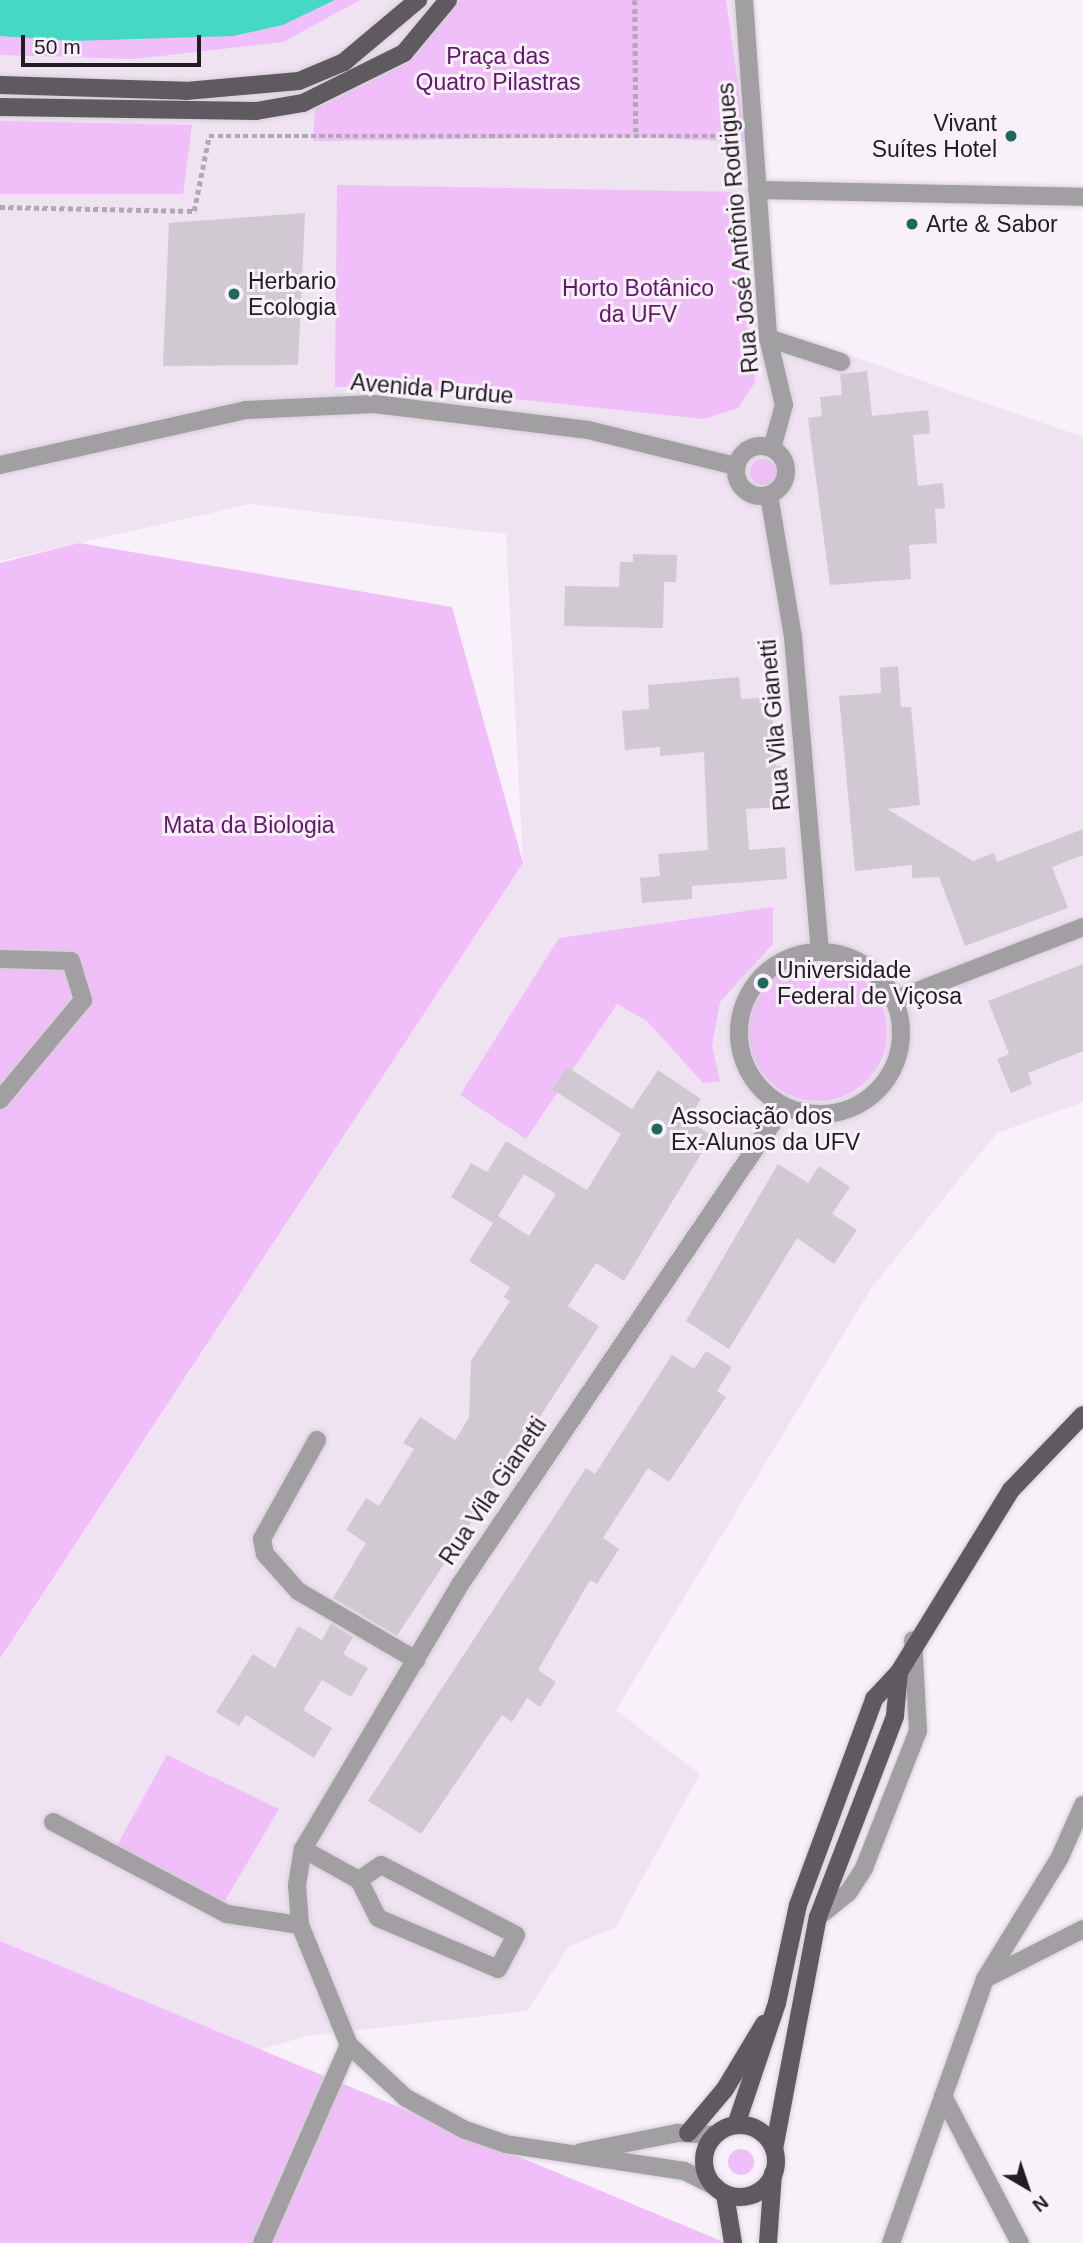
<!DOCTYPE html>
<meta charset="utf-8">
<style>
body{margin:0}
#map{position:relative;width:1083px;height:2243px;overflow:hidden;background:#f9f1fa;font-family:Helvetica,sans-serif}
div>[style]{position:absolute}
.built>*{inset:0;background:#efe2f1}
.green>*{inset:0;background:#f0bef9}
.round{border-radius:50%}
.water>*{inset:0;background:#45d8c5}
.building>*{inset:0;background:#d0c9d2}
.path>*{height:4.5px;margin-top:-2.25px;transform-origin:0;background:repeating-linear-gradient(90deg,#b0a9b0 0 5px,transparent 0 8.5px)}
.roads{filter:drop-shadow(0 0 2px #d6cfd7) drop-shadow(0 0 2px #d6cfd7)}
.minor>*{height:18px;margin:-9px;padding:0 9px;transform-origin:9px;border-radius:9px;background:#a29fa3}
.minor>.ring{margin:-9px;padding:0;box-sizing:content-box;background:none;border:18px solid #a29fa3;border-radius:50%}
.major>*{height:18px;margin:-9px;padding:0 9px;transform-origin:9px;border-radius:9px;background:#5f5a60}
.major>.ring{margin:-9px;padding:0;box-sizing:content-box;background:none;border:18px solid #5f5a60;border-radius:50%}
.dots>*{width:19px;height:19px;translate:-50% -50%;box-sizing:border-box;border:4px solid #f9f1fa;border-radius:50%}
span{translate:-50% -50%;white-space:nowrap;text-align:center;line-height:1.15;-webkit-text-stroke:6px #f9f1fa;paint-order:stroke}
.park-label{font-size:23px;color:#631570}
.poi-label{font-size:23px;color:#211e21}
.right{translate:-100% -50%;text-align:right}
.left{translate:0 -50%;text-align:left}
.street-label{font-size:23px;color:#211e21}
.north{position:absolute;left:992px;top:2152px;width:70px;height:70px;-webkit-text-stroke:5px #f9f1fa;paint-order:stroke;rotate:141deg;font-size:19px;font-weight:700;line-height:28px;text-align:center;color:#211e21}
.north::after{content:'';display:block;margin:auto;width:24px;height:32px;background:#211e21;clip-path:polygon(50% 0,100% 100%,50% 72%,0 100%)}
.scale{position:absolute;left:21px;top:35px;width:180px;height:32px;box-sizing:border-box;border:4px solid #211e21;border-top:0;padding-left:9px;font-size:21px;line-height:24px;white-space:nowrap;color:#211e21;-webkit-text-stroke:5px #f9f1fa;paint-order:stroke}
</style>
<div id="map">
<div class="built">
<i style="clip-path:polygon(0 0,736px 0,771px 328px,1083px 437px,1083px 1102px,997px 1133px,872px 1287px,616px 1710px,700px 1774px,615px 1928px,569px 1946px,527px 2011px,307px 2036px,217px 2062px,0 1954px,0 1660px,523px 863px,506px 534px,250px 504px,0 561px)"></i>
</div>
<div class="green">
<i style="clip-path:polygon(335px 0,360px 0,283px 42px,135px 59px,0 55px,0 36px,234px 36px,283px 25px)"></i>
<i style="clip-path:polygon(460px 0,726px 0,746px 142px,634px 137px,313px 141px,315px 109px,409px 62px)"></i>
<i style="clip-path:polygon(0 121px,192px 125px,183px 194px,0 194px)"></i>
<i style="clip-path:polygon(337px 185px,742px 192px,755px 382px,738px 408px,704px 419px,392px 386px,335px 387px)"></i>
<i class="round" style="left:750px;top:459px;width:26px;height:26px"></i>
<i style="clip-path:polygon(79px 543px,452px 607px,523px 863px,0 1659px,0 563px)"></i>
<i style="clip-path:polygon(773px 907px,773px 944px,720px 1002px,712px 1046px,720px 1081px,703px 1083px,647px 1021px,617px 1004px,526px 1139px,460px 1095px,559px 938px)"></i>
<i class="round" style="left:749px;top:963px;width:138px;height:138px"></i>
<i style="clip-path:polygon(167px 1755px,279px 1809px,224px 1902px,115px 1849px)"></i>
<i style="clip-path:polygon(0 1941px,726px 2243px,0 2243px)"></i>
<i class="round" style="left:728px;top:2149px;width:26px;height:26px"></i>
</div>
<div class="water">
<i style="clip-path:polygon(0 0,335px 0,283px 25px,234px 36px,72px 41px,0 36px)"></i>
</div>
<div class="building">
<i style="clip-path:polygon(305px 213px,298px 365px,163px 366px,169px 223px)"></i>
<i style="clip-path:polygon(867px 371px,872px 416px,928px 410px,930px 433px,913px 435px,918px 486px,943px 483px,945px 508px,935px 509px,937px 543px,909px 545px,911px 579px,830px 585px,808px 418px,822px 416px,820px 397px,842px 395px,840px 374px)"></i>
<i style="clip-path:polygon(633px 554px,677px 555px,676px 582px,664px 582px,663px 628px,564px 626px,565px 586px,619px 587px,620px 562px,633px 562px)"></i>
<i style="clip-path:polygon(898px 666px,901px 707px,911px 707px,920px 805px,887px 809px,973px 861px,994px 853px,997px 862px,1083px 829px,1083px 855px,1052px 867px,1068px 908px,965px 946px,939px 877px,912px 878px,912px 865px,855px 871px,839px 696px,881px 693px,880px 668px)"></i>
<i style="clip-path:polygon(739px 677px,741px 699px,771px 697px,776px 766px,784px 766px,785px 807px,746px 809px,749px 850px,785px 847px,787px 879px,692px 886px,692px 899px,642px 903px,640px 878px,660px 876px,658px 854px,708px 850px,704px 752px,660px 756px,660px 747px,625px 750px,622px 711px,649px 709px,648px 685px)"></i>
<i style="clip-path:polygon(1083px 964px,1083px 1051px,1028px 1073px,1032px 1084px,1011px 1093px,997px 1059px,1009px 1054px,988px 1001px)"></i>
<i style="clip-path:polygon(evenodd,567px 1067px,632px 1109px,658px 1070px,701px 1099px,688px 1120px,712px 1136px,624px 1281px,596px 1263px,568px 1306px,599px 1326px,397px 1636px,333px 1598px,366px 1543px,346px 1530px,366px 1498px,379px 1506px,414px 1449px,403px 1443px,420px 1417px,455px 1440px,469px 1418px,471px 1361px,510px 1301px,504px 1297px,510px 1287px,469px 1261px,493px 1223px,451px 1197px,471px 1163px,487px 1172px,506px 1141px,587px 1190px,621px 1134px,552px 1089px,567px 1067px,524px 1174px,556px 1194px,529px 1236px,498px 1216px,524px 1174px)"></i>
<i style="clip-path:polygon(778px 1164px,808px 1183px,819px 1166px,850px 1187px,832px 1214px,857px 1230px,834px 1264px,797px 1238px,729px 1349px,686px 1321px)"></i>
<i style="clip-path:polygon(706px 1351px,732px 1367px,717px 1391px,726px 1397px,669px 1482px,648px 1468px,603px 1538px,619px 1549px,597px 1584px,590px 1580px,538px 1670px,556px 1682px,540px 1707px,527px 1698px,512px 1722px,502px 1715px,421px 1834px,368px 1801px,586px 1468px,595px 1474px,672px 1355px,694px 1369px)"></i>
<i style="clip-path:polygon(331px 1623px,353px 1637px,343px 1654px,368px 1668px,351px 1697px,322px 1680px,303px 1710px,332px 1728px,314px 1758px,246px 1715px,239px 1726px,216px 1712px,253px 1654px,275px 1668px,298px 1626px,322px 1640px)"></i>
</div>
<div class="path">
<i style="left:635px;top:0;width:132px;rotate:89.6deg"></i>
<i style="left:0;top:207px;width:194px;rotate:1.2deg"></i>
<i style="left:194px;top:211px;width:76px;rotate:-78.7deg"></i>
<i style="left:209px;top:136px;width:527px"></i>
</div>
<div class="roads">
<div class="minor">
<i style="left:744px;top:0;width:339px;rotate:85.9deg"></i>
<i style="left:768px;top:338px;width:69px;rotate:76.6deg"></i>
<i style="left:784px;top:405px;width:45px;rotate:105.6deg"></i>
<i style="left:757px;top:190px;width:326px;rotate:1.2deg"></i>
<i style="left:768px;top:338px;width:77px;rotate:18.2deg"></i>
<i class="ring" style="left:736px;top:446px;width:32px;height:32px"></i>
<i style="left:0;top:465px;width:252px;rotate:-12.6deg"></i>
<i style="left:246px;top:410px;width:128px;rotate:-2.7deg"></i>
<i style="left:374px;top:404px;width:216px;rotate:6.9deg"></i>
<i style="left:588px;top:430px;width:152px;rotate:13.7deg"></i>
<i style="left:769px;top:495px;width:144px;rotate:80.4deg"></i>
<i style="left:793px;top:637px;width:316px;rotate:85.1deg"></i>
<i class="ring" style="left:739px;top:952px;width:144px;height:144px"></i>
<i style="left:0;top:959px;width:71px;rotate:1.6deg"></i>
<i style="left:71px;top:961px;width:41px;rotate:72.9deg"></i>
<i style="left:83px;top:1000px;width:130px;rotate:129.7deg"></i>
<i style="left:894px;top:1000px;width:203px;rotate:-21.1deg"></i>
<i style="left:317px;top:1440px;width:113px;rotate:119.1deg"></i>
<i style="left:262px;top:1539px;width:15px;rotate:79deg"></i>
<i style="left:265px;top:1554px;width:50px;rotate:48.3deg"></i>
<i style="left:298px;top:1591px;width:137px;rotate:30.3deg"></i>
<i style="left:53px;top:1822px;width:197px;rotate:27.9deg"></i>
<i style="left:227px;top:1914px;width:74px;rotate:8.6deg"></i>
<i style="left:303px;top:1849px;width:64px;rotate:29deg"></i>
<i style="left:359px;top:1880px;width:42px;rotate:63.4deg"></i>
<i style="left:378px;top:1918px;width:130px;rotate:23deg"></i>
<i style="left:498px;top:1969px;width:38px;rotate:-62deg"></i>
<i style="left:516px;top:1935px;width:152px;rotate:-152.6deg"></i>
<i style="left:381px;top:1865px;width:27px;rotate:146deg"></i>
<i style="left:818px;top:1917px;width:38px;rotate:-39deg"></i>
<i style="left:848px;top:1893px;width:30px;rotate:-57deg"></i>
<i style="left:864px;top:1868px;width:147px;rotate:-68.5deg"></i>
<i style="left:918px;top:1731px;width:91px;rotate:-93.1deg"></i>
<i style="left:985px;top:1979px;width:110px;rotate:-27deg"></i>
<i style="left:943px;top:2096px;width:166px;rotate:62.4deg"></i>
<i style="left:581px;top:2152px;width:99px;rotate:-11.1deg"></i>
<i style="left:678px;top:2133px;width:37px;rotate:3deg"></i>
<i style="left:716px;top:2187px;width:36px;rotate:-153deg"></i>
<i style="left:684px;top:2171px;width:180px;rotate:-171.4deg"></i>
<i style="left:506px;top:2144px;width:43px;rotate:-161.1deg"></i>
<i style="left:465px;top:2130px;width:67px;rotate:-151.5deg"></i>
<i style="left:406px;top:2098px;width:78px;rotate:-137.1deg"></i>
<i style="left:349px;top:2045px;width:130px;rotate:-112.2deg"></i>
<i style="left:300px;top:1925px;width:40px;rotate:-94.3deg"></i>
<i style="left:297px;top:1885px;width:36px;rotate:-81deg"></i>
<i style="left:303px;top:1849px;width:309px;rotate:-59.3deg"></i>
<i style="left:461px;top:1583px;width:576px;rotate:-55.9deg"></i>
<i style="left:262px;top:2243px;width:216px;rotate:-66.3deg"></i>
<i style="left:891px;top:2243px;width:280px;rotate:-70.4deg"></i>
<i style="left:985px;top:1979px;width:143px;rotate:-58.4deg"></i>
<i style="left:1060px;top:1857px;width:57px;rotate:-66.1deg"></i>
</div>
<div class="major">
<i style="left:0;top:85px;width:186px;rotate:1.8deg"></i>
<i style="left:186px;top:91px;width:113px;rotate:-5.1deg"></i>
<i style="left:299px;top:81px;width:49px;rotate:-22.9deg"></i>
<i style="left:344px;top:62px;width:97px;rotate:-40deg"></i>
<i style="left:0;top:107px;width:256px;rotate:0.9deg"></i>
<i style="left:256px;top:111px;width:48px;rotate:-9.7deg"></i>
<i style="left:303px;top:103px;width:113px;rotate:-26.3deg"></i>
<i style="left:404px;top:53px;width:69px;rotate:-50.3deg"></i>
<i style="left:736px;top:2125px;width:129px;rotate:-71.4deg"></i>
<i style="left:777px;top:2003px;width:100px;rotate:-77.9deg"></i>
<i style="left:798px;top:1905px;width:220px;rotate:-69.7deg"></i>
<i style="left:874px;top:1699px;width:37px;rotate:-47deg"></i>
<i style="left:899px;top:1672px;width:214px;rotate:-58.4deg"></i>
<i style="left:1011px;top:1490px;width:104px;rotate:-46.2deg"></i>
<i class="ring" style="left:704px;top:2125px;width:54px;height:54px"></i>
<i style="left:688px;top:2133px;width:57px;rotate:-49.9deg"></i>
<i style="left:725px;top:2089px;width:76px;rotate:-59deg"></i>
<i style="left:774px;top:2149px;width:236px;rotate:-79.3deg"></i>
<i style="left:818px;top:1917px;width:215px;rotate:-69deg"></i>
<i style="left:895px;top:1716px;width:44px;rotate:-84.8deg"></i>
<i style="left:725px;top:2194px;width:50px;rotate:80.7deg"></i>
<i style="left:768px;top:2243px;width:70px;rotate:-85.9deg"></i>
</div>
</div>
<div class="dots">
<i style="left:1011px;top:136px;background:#1f685e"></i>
<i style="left:912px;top:224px;background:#1f685e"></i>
<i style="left:234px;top:294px;background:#1f685e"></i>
<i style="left:763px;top:983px;background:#1f685e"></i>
<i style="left:657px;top:1129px;background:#1f685e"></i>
</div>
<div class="park-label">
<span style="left:498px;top:69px">Praça das<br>Quatro Pilastras</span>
<span style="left:638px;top:301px">Horto Botânico<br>da UFV</span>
<span style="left:249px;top:825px">Mata da Biologia</span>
</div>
<div class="poi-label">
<span class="right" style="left:997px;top:136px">Vivant<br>Suítes Hotel</span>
<span class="left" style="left:926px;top:224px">Arte &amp; Sabor</span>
<span class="left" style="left:248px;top:294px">Herbario<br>Ecologia</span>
<span class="left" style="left:777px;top:983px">Universidade<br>Federal de Viçosa</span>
<span class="left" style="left:671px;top:1129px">Associação dos<br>Ex-Alunos da UFV</span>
</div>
<div class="street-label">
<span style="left:738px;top:228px;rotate:-95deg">Rua José Antônio Rodrigues</span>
<span style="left:432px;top:389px;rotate:5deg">Avenida Purdue</span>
<span style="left:775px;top:725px;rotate:-95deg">Rua Vila Gianetti</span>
<span style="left:493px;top:1491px;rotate:-56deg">Rua Vila Gianetti</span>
</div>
<div class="north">N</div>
<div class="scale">50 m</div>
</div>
